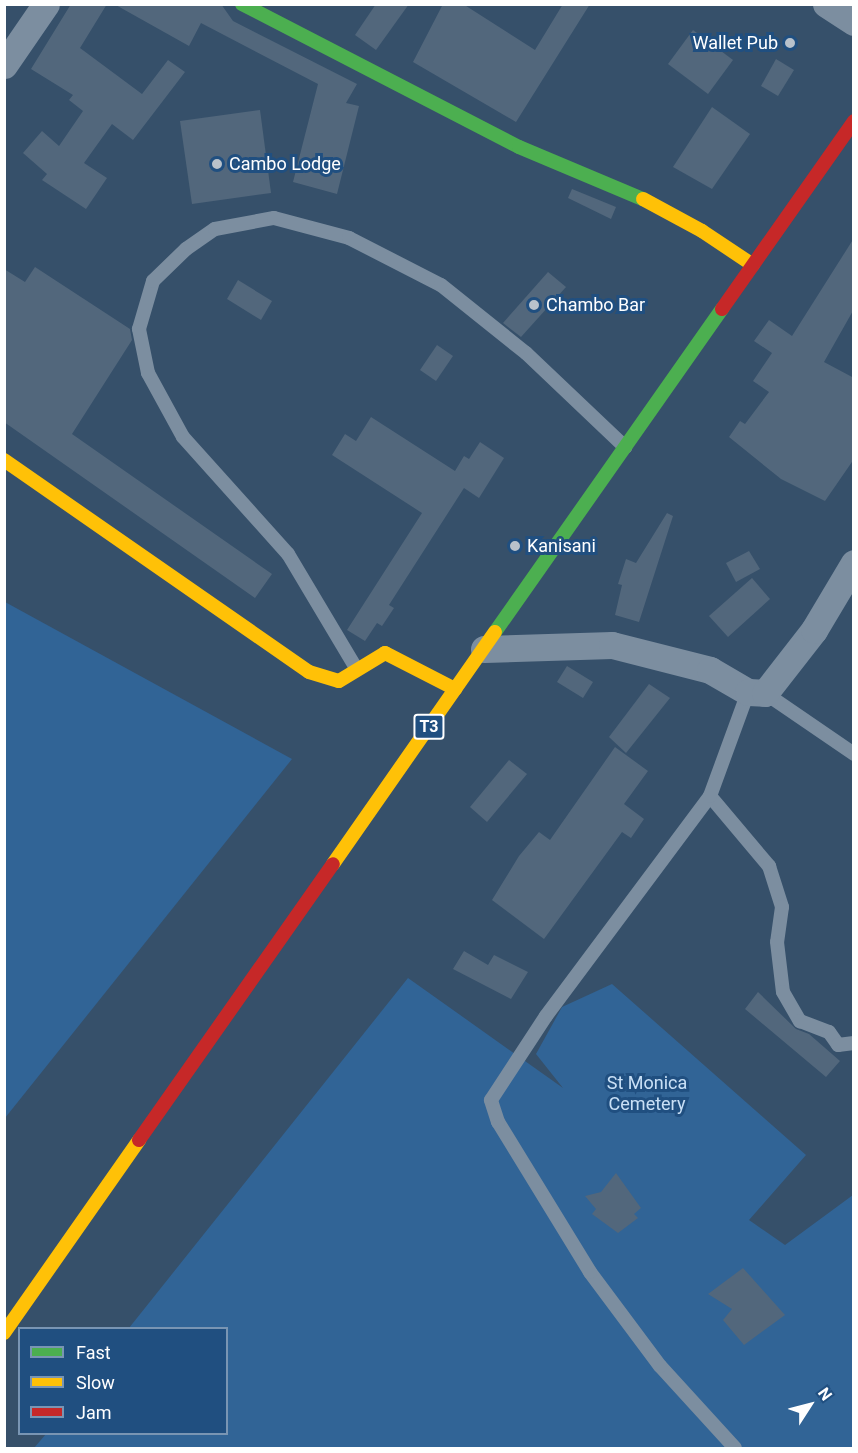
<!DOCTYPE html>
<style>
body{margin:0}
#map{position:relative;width:858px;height:1453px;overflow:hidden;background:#36506a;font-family:Roboto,sans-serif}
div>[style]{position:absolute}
.green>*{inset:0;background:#316496}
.building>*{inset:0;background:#52677c}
.lane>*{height:14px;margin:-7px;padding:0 7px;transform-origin:7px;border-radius:7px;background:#7c8ea0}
.street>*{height:27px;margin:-13.5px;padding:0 13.5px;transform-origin:13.5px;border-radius:13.5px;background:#7c8ea0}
.fast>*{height:14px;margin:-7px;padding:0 7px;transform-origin:7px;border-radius:7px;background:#4caf50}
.slow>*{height:14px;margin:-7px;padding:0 7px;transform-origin:7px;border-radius:7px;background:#ffc107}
.jam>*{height:14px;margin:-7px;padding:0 7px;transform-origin:7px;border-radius:7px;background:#c62828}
.dots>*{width:16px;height:16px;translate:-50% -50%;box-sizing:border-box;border:3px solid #204f80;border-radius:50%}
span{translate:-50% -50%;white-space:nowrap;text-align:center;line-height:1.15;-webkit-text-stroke:6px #204f80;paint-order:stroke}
.shield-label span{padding:2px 4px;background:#204f80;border:2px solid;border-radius:4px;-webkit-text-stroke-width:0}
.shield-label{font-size:16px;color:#fff;font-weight:700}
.poi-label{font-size:18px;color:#fff}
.right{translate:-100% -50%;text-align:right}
.left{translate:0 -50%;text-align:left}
.park-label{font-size:18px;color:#c9e0f6}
.frame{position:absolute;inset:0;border:6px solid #fff;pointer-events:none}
.legend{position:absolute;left:18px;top:1327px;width:210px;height:108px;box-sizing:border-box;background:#204f80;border:2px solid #7995b3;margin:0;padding:8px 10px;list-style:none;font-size:18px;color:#fff}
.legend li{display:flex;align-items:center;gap:12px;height:30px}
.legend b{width:30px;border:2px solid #7995b3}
.north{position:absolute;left:780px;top:1375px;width:60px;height:60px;-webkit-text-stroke:4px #204f80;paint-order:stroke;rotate:54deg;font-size:16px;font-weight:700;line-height:24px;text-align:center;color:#fff}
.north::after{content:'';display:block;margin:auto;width:21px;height:27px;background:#fff;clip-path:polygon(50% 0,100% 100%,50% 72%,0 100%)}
</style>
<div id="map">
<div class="green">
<i style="clip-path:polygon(5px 602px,292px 759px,5px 1118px)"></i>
<i style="clip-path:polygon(408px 978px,563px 1088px,536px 1054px,562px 1007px,612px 984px,806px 1155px,749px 1220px,785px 1245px,853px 1195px,853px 1448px,34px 1448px,46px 1434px,226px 1434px,226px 1328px,129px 1328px)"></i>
</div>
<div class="building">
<i style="clip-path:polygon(71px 4px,107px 4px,80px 48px,142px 94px,168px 60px,185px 72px,133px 140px,112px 124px,84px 163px,107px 178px,86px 209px,42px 180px,47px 174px,23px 153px,42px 131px,59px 146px,83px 111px,69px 100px,73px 95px,31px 69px)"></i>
<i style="clip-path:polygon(114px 4px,221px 4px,233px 21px,357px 84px,346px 103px,359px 106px,337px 194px,293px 182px,318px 84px,201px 23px,189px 46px)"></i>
<i style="clip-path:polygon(376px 4px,409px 4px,376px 50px,355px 35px)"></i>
<i style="clip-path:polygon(443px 4px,463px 4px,535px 50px,563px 4px,590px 4px,516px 122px,413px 62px)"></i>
<i style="clip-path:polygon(693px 30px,733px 60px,708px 94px,668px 64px)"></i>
<i style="clip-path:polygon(776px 59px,794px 70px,778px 96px,761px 86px)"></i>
<i style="clip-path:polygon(712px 107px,750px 134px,712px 189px,673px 167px)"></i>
<i style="clip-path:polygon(260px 110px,271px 193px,192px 204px,180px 121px)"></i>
<i style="clip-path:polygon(572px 189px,616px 207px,611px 219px,568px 198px)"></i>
<i style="clip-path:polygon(854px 238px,854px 309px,824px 362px,854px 378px,854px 459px,825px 501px,781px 479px,729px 437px,740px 421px,745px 424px,769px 392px,753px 381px,772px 353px,754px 341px,769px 320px,792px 336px)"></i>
<i style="clip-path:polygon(35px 267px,130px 329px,132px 340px,72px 434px,272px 574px,255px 598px,4px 422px,4px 269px,25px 282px)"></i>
<i style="clip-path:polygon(548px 272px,566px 287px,521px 337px,503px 323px)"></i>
<i style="clip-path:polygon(238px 280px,272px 301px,261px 320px,227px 299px)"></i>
<i style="clip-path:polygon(437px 345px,453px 356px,436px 381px,420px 370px)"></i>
<i style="clip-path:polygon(371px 417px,455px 471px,464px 456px,469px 459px,480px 442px,504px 458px,479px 498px,464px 488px,389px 605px,394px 608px,382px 626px,377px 623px,365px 641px,347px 630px,422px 513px,332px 455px,345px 434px,356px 441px)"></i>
<i style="clip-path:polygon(667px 513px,673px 516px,639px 622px,615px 615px,622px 585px,618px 584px,626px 559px,636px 563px)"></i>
<i style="clip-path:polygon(749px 551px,760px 569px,736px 582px,726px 563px)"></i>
<i style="clip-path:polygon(752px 578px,770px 599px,728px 637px,709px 616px)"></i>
<i style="clip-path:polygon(567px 666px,593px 682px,583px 698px,557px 682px)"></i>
<i style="clip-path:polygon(649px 684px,670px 698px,626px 753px,609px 737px)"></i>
<i style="clip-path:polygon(615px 747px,648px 771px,624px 804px,644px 819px,631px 838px,622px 832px,544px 939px,492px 900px,519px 856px,539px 832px,550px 840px)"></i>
<i style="clip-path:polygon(509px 760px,527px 774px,487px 822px,470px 807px)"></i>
<i style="clip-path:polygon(464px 951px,488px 965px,494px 955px,528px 972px,511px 999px,453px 969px)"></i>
<i style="clip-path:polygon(758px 992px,796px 1029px,809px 1034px,840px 1061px,826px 1077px,745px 1009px)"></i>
<i style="clip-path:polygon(616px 1173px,641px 1208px,634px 1214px,638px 1218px,618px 1233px,592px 1214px,596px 1209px,585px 1196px,601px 1192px)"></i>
<i style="clip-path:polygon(743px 1268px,785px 1315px,744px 1345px,723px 1320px,732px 1309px,708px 1294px)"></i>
</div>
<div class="lane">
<i style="left:356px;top:668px;width:133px;rotate:-120.8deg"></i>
<i style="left:288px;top:554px;width:157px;rotate:-131.9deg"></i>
<i style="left:183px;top:437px;width:73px;rotate:-118.7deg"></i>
<i style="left:148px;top:373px;width:45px;rotate:-101.6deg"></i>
<i style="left:139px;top:329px;width:50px;rotate:-73.7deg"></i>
<i style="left:153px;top:281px;width:46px;rotate:-44.1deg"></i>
<i style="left:186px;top:249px;width:35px;rotate:-35deg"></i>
<i style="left:215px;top:229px;width:60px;rotate:-10.6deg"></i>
<i style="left:274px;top:218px;width:78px;rotate:14.9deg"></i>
<i style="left:349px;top:238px;width:103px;rotate:27.1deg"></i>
<i style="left:441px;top:285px;width:109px;rotate:38.7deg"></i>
<i style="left:526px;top:353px;width:137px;rotate:43.5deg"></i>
<i style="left:765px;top:693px;width:108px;rotate:34.4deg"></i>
<i style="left:710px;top:796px;width:92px;rotate:49.9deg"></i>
<i style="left:769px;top:866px;width:43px;rotate:72.4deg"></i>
<i style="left:782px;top:907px;width:35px;rotate:98deg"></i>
<i style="left:777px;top:942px;width:50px;rotate:83.2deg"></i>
<i style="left:783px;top:992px;width:34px;rotate:60deg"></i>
<i style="left:800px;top:1021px;width:31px;rotate:21deg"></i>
<i style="left:829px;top:1032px;width:16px;rotate:55deg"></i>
<i style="left:838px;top:1045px;width:16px;rotate:-7deg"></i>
<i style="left:735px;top:1448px;width:111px;rotate:-132.4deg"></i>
<i style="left:660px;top:1366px;width:117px;rotate:-126.7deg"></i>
<i style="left:590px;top:1272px;width:176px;rotate:-121.5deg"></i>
<i style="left:498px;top:1122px;width:23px;rotate:-108deg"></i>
<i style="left:491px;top:1100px;width:100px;rotate:-56.8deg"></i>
<i style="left:546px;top:1016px;width:274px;rotate:-53.3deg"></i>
<i style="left:710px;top:796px;width:111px;rotate:-69.9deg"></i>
</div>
<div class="street">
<i style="left:826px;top:4px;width:33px;rotate:33deg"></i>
<i style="left:4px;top:65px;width:74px;rotate:-55.5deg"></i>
<i style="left:484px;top:649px;width:128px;rotate:-1.8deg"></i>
<i style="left:612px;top:645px;width:101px;rotate:14.3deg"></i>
<i style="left:710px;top:670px;width:44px;rotate:30.1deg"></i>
<i style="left:748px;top:692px;width:17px;rotate:3deg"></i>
<i style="left:765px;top:693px;width:80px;rotate:-52.1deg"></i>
<i style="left:814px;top:630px;width:78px;rotate:-59.2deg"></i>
</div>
<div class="fast">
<i style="left:242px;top:4px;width:312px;rotate:27.3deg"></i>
<i style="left:519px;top:147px;width:134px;rotate:22.8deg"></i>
<i style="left:495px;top:632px;width:395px;rotate:-54.9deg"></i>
</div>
<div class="slow">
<i style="left:643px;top:199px;width:67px;rotate:28.5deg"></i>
<i style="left:702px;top:231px;width:61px;rotate:33.7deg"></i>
<i style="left:4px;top:460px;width:371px;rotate:34.8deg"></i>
<i style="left:309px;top:672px;width:31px;rotate:17deg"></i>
<i style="left:339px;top:681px;width:54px;rotate:-31.3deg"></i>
<i style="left:385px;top:653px;width:79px;rotate:27.2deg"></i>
<i style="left:333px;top:864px;width:283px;rotate:-55.1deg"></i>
<i style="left:4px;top:1333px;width:236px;rotate:-55deg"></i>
</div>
<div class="jam">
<i style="left:722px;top:309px;width:230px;rotate:-54.9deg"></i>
<i style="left:139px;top:1140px;width:337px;rotate:-54.9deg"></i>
</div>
<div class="dots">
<i style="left:790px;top:43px;background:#b9c2cb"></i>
<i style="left:217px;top:164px;background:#b9c2cb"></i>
<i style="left:534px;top:305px;background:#b9c2cb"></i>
<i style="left:515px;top:546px;background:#b9c2cb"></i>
</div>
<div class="shield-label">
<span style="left:429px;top:727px">T3</span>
</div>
<div class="poi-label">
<span class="right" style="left:778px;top:43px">Wallet Pub</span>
<span class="left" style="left:229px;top:164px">Cambo Lodge</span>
<span class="left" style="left:546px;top:305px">Chambo Bar</span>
<span class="left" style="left:527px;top:546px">Kanisani</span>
</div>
<div class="park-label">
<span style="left:647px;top:1094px">St Monica<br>Cemetery</span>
</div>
<div class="frame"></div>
<ul class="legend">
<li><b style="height:8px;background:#4caf50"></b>Fast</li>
<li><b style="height:8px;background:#ffc107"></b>Slow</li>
<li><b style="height:8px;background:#c62828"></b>Jam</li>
</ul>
<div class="north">N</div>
</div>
